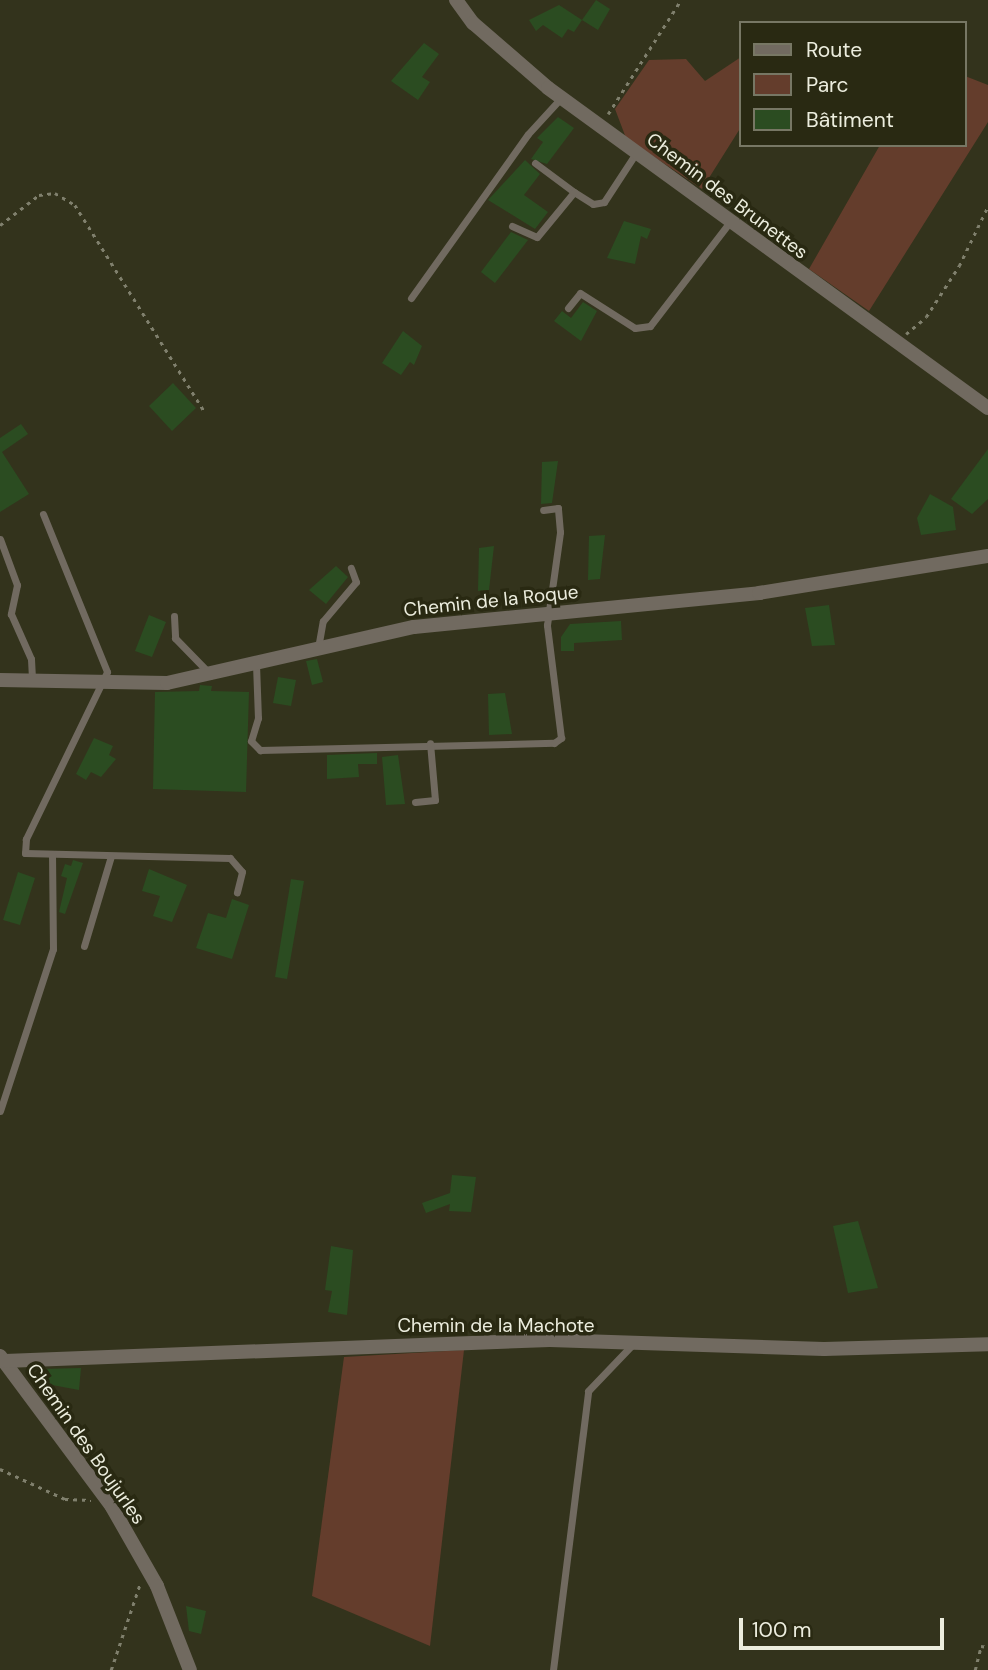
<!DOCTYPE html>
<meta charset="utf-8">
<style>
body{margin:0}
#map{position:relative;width:988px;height:1670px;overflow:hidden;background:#33331c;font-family:"DM Sans",sans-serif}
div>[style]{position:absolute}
.green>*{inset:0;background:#643d2c}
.building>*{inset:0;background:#2b4c21}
.path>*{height:2.5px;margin-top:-1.25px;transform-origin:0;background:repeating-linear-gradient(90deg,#80806d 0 3.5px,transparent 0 8.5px)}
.lane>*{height:7px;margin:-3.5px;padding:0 3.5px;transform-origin:3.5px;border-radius:3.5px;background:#716a60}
.street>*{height:14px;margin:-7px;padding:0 7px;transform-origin:7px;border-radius:7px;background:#716a60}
span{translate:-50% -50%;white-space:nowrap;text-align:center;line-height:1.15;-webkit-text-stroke:7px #292912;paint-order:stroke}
.street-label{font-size:19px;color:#ecedde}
.legend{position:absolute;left:739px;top:21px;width:228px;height:126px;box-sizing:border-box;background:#292912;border:2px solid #777764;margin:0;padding:9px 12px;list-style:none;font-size:21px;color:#ecedde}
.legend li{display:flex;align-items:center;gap:14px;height:35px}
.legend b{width:35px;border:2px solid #777764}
.scale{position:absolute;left:739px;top:1618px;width:205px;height:32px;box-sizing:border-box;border:4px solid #ecedde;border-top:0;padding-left:9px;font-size:21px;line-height:24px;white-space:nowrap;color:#ecedde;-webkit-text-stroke:5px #292912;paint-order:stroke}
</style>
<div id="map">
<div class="green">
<i style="clip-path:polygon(741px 57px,741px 127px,702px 189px,626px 138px,615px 109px,649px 60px,686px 59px,705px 81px)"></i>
<i style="clip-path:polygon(965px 76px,988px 85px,988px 122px,869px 311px,809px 269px,880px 145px,965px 145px)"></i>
<i style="clip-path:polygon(464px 1350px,430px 1646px,312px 1596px,344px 1357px)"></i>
</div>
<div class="building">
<i style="clip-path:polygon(596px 0,610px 9px,598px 30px,582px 20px)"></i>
<i style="clip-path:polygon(559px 5px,582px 20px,574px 32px,568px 29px,562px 38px,543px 25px,536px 31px,529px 20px)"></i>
<i style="clip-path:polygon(424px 43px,439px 54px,422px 77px,430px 82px,418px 100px,391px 81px)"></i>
<i style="clip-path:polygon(558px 117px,574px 128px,547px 164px,531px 159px,543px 142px,537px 138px)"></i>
<i style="clip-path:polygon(525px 160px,540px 174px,524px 195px,548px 212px,535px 229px,488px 200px)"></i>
<i style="clip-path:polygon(624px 221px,651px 229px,647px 239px,641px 236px,635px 264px,607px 258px)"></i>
<i style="clip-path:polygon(511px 232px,528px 240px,495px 283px,481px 272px)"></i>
<i style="clip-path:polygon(583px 302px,597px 311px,581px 341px,554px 321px,562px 311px,571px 318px)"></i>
<i style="clip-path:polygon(403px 331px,422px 346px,414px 365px,410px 362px,401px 375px,382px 363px)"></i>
<i style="clip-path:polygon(173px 383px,196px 408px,172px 431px,149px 406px)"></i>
<i style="clip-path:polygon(21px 424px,28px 434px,2px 452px,29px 494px,0 512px,0 438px)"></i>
<i style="clip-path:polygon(988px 449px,988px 499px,972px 514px,951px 499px)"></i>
<i style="clip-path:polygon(558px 461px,552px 503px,541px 504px,542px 462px)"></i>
<i style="clip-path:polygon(930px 494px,953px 507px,956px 530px,921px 535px,917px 518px)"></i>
<i style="clip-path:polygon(605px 535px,600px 579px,588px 580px,589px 536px)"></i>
<i style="clip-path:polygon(494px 546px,489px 590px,478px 591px,479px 548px)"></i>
<i style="clip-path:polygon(336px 566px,348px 577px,326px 604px,309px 590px)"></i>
<i style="clip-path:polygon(829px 605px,835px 645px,812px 646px,805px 608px)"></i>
<i style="clip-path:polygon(149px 615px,166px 622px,152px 657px,135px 651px)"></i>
<i style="clip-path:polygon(621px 621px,622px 640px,574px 643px,574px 651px,561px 651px,561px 637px,570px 624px)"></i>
<i style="clip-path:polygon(317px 659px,323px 682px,312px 685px,306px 661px)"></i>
<i style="clip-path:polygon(278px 677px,296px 680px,291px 706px,273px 703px)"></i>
<i style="clip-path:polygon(200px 685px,212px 686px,211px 691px,249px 692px,246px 792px,153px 789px,155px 692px,199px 691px)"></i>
<i style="clip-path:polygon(505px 693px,512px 734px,489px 735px,488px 694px)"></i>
<i style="clip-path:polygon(94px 738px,113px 746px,109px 755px,116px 759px,101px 777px,91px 772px,86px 780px,76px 774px)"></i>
<i style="clip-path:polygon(377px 753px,377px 764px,358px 764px,359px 777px,327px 779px,327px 755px)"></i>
<i style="clip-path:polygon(398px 755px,405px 804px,386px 805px,382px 757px)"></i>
<i style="clip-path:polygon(73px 860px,83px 863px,65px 914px,59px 912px,67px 878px,61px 876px,65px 864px,71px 866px)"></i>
<i style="clip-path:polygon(149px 869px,187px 885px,172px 922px,153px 916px,160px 896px,142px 891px)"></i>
<i style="clip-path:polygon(18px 872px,35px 878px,20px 925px,3px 920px)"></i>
<i style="clip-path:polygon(291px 879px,304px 881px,287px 979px,275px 977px)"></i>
<i style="clip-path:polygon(232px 899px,249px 905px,232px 959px,196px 948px,208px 913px,226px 918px)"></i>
<i style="clip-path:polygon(452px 1175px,476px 1177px,471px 1212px,449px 1211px,450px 1204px,426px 1213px,422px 1203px,450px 1193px)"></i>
<i style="clip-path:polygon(858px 1221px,878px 1288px,848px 1293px,833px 1226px)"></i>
<i style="clip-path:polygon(331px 1246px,353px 1250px,347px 1315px,328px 1312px,332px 1291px,325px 1290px)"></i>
<i style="clip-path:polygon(81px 1368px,79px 1390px,36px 1382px,39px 1369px)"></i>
<i style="clip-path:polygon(186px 1606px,206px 1611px,201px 1634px,189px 1631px)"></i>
</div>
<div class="path">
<i style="left:608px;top:114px;width:135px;rotate:-57.4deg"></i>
<i style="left:0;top:225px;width:49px;rotate:-37.6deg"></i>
<i style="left:39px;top:195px;width:16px;rotate:-7deg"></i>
<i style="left:55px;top:193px;width:23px;rotate:31deg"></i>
<i style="left:75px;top:205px;width:244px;rotate:57.9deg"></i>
<i style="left:906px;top:334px;width:26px;rotate:-40deg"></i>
<i style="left:926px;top:317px;width:61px;rotate:-57.1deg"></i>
<i style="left:959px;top:266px;width:67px;rotate:-64.2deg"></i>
<i style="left:0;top:1469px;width:72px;rotate:24.8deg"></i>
<i style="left:65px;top:1499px;width:26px;rotate:2deg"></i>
<i style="left:111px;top:1670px;width:91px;rotate:-71.4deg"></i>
<i style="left:975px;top:1670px;width:25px;rotate:-76deg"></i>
<i style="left:981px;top:1646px;width:7px;rotate:8deg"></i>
</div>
<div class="lane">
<i style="left:535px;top:163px;width:49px;rotate:36.6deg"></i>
<i style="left:512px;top:226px;width:27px;rotate:24deg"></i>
<i style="left:537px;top:237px;width:58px;rotate:-50.6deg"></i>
<i style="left:574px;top:192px;width:22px;rotate:32deg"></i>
<i style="left:593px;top:204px;width:11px;rotate:-10deg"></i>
<i style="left:604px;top:202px;width:59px;rotate:-56.9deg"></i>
<i style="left:411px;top:298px;width:201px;rotate:-54.5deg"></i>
<i style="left:528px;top:134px;width:49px;rotate:-47.5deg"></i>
<i style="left:568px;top:308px;width:19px;rotate:-51deg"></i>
<i style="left:580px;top:293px;width:65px;rotate:32.5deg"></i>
<i style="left:635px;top:328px;width:15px;rotate:-8deg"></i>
<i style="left:650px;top:326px;width:130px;rotate:-52.5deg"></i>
<i style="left:43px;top:514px;width:170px;rotate:67.9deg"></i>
<i style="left:107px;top:672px;width:186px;rotate:115.9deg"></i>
<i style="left:26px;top:839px;width:14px;rotate:94deg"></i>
<i style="left:25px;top:853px;width:205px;rotate:1.4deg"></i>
<i style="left:230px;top:858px;width:18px;rotate:49deg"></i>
<i style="left:242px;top:872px;width:21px;rotate:104deg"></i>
<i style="left:0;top:539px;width:49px;rotate:69.7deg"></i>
<i style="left:17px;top:585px;width:30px;rotate:102deg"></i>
<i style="left:11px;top:614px;width:49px;rotate:66deg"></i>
<i style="left:31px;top:659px;width:21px;rotate:87deg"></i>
<i style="left:174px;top:616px;width:22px;rotate:87deg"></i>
<i style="left:175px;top:638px;width:52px;rotate:45.8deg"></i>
<i style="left:318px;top:648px;width:27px;rotate:-80deg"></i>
<i style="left:323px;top:621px;width:51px;rotate:-49.8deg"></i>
<i style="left:356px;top:582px;width:15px;rotate:-110deg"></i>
<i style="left:256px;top:664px;width:54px;rotate:87.9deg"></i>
<i style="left:258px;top:718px;width:24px;rotate:107deg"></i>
<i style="left:251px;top:741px;width:13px;rotate:45deg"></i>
<i style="left:260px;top:750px;width:294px;rotate:-1.4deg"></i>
<i style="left:554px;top:743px;width:9px;rotate:-36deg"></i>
<i style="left:561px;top:738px;width:114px;rotate:-97.1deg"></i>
<i style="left:547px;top:625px;width:94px;rotate:-82deg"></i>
<i style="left:560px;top:532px;width:24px;rotate:-95deg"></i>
<i style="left:558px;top:508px;width:15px;rotate:172deg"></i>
<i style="left:415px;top:802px;width:20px;rotate:-6deg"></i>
<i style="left:435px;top:800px;width:57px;rotate:-95deg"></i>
<i style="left:84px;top:946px;width:94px;rotate:-73.3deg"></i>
<i style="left:0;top:1111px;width:170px;rotate:-71.9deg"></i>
<i style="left:53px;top:949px;width:95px;rotate:-90.6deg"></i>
<i style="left:553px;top:1670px;width:281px;rotate:-82.8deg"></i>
<i style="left:588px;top:1391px;width:64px;rotate:-46.3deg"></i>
</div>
<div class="street">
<i style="left:456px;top:0;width:29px;rotate:54deg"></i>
<i style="left:473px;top:23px;width:99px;rotate:40.9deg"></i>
<i style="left:548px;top:88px;width:544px;rotate:36.03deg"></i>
<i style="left:0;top:680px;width:167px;rotate:1deg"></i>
<i style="left:167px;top:683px;width:253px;rotate:-12.8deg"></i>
<i style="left:414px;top:627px;width:347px;rotate:-5.6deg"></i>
<i style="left:759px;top:593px;width:232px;rotate:-9.2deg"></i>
<i style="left:0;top:1356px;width:188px;rotate:53.4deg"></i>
<i style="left:112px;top:1507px;width:91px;rotate:60.3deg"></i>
<i style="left:157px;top:1586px;width:90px;rotate:68.6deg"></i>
<i style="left:5px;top:1361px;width:545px;rotate:-2.21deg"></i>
<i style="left:550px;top:1340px;width:274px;rotate:1.9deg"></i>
<i style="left:824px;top:1349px;width:164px;rotate:-1.7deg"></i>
</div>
<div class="street-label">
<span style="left:727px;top:196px;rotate:37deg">Chemin des Brunettes</span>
<span style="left:491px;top:601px;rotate:-6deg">Chemin de la Roque</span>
<span style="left:496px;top:1326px">Chemin de la Machote</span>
<span style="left:86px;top:1444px;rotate:55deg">Chemin des Boujurles</span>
</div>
<ul class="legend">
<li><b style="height:9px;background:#716a60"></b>Route</li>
<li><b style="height:19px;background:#643d2c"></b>Parc</li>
<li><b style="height:19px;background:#2b4c21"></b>Bâtiment</li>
</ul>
<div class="scale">100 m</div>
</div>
